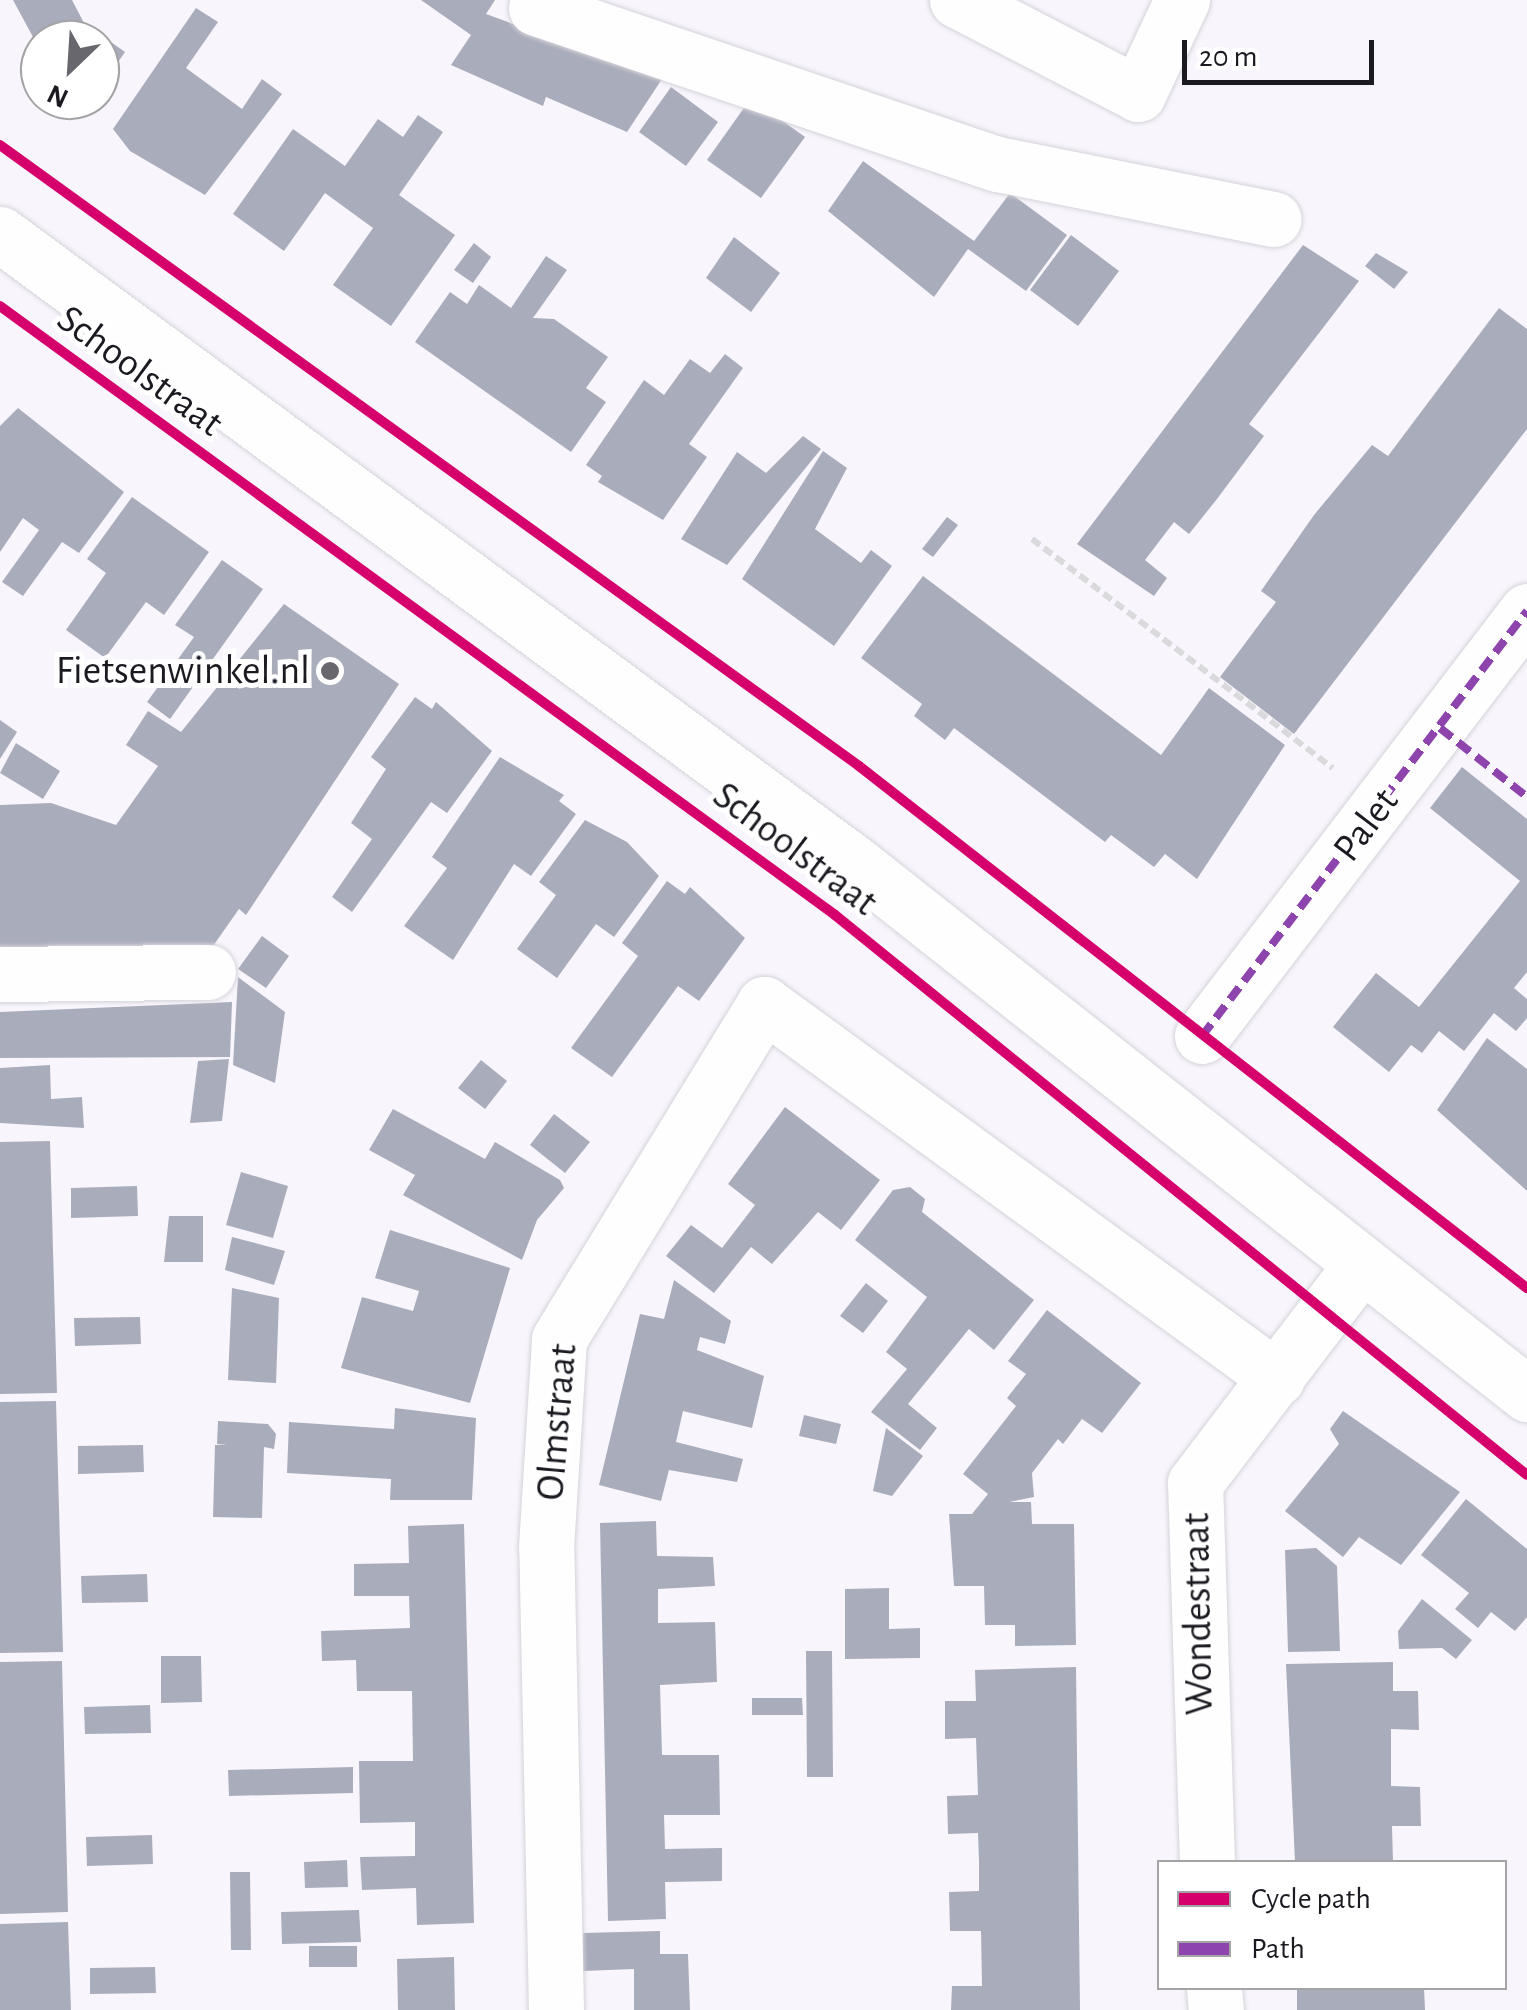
<!DOCTYPE html>
<style>
body{margin:0}
#map{position:relative;width:1527px;height:2010px;overflow:hidden;background:#f8f6fc;font-family:"Alegreya Sans",sans-serif}
div>[style]{position:absolute}
.building>*{inset:0;background:#a9acbb}
.path>*{height:6px;margin-top:-3px;transform-origin:0;background:repeating-linear-gradient(90deg,#dad9dc 0 10px,transparent 0 15px)}
.roads{filter:drop-shadow(0 0 2px #d5d3da) drop-shadow(0 0 2px #d5d3da)}
.minor>*{height:55px;margin:-27.5px;padding:0 27.5px;transform-origin:27.5px;border-radius:27.5px;background:#fefeff}
.quiet>*{height:8px;margin-top:-4px;transform-origin:0;background:repeating-linear-gradient(90deg,#8e44ad 0 15px,transparent 0 23px)}
.cycleway>*{height:10px;margin:-5px;padding:0 5px;transform-origin:5px;border-radius:5px;background:#d6006c}
.dots>*{width:28px;height:28px;translate:-50% -50%;box-sizing:border-box;border:5px solid #fff;border-radius:50%}
span{translate:-50% -50%;white-space:nowrap;text-align:center;line-height:1.15;-webkit-text-stroke:10px #fff;paint-order:stroke}
.street-label{font-size:40px;color:#1c1a21}
.poi-label{font-size:40px;color:#1c1a21}
.right{translate:-100% -50%;text-align:right}
.legend{position:absolute;left:1157px;top:1860px;width:350px;height:130px;box-sizing:border-box;background:#fff;border:2px solid #a4a3a6;margin:0;padding:12px 18px;list-style:none;font-size:30px;color:#1c1a21}
.legend li{display:flex;align-items:center;gap:20px;height:50px}
.legend b{width:50px;border:2px solid #a4a3a6}
.north{position:absolute;left:20px;top:20px;width:100px;height:100px;box-sizing:border-box;background:#fff;border:2px solid #a4a3a6;border-radius:50%;rotate:205deg;font-size:28px;font-weight:700;line-height:40px;text-align:center;color:#1c1a21}
.north::after{content:'';display:block;margin:auto;width:35px;height:45px;background:#69676e;clip-path:polygon(50% 0,100% 100%,50% 72%,0 100%)}
.scale{position:absolute;left:1182px;top:40px;width:192px;height:45px;box-sizing:border-box;border:5px solid #1c1a21;border-top:0;padding-left:12px;font-size:30px;line-height:35px;white-space:nowrap;color:#1c1a21;-webkit-text-stroke:8px #fff;paint-order:stroke}
</style>
<div id="map">
<div class="building">
<i style="clip-path:polygon(13px 0,72px 0,84px 23px,125px 52px,100px 88px,100px 40px,40px 40px,40px 50px)"></i>
<i style="clip-path:polygon(421px 0,495px 0,486px 14px,662px 79px,627px 132px,546px 97px,543px 106px,451px 65px,471px 35px)"></i>
<i style="clip-path:polygon(196px 8px,218px 22px,186px 68px,242px 109px,262px 79px,282px 94px,205px 195px,130px 151px,113px 129px)"></i>
<i style="clip-path:polygon(671px 87px,718px 122px,686px 166px,639px 132px)"></i>
<i style="clip-path:polygon(751px 98px,805px 137px,761px 198px,707px 160px)"></i>
<i style="clip-path:polygon(418px 115px,443px 132px,399px 195px,455px 235px,391px 326px,333px 285px,373px 228px,325px 193px,284px 251px,233px 214px,293px 129px,345px 166px,378px 119px,403px 137px)"></i>
<i style="clip-path:polygon(863px 161px,974px 241px,1010px 193px,1067px 235px,1026px 291px,968px 249px,934px 297px,828px 211px)"></i>
<i style="clip-path:polygon(1071px 235px,1119px 271px,1078px 326px,1030px 290px)"></i>
<i style="clip-path:polygon(734px 237px,780px 273px,751px 312px,706px 278px)"></i>
<i style="clip-path:polygon(474px 243px,491px 257px,473px 283px,454px 270px)"></i>
<i style="clip-path:polygon(1303px 245px,1359px 281px,1249px 424px,1264px 436px,1217px 499px,1189px 534px,1174px 522px,1145px 560px,1167px 578px,1154px 596px,1077px 544px)"></i>
<i style="clip-path:polygon(1376px 253px,1408px 272px,1394px 289px,1365px 266px)"></i>
<i style="clip-path:polygon(546px 256px,567px 270px,533px 318px,554px 319px,608px 357px,586px 388px,606px 402px,571px 452px,415px 342px,450px 292px,467px 304px,479px 285px,511px 308px)"></i>
<i style="clip-path:polygon(1499px 308px,1527px 329px,1527px 429px,1294px 734px,1220px 677px,1276px 602px,1261px 591px,1314px 515px,1372px 445px,1388px 456px)"></i>
<i style="clip-path:polygon(725px 354px,743px 368px,689px 444px,707px 457px,663px 520px,598px 482px,602px 476px,586px 465px,644px 380px,664px 395px,690px 359px,710px 373px)"></i>
<i style="clip-path:polygon(18px 408px,124px 492px,79px 553px,62px 542px,23px 596px,2px 582px,39px 530px,23px 518px,0 552px,0 426px)"></i>
<i style="clip-path:polygon(803px 436px,821px 449px,727px 565px,681px 539px,737px 452px,766px 473px)"></i>
<i style="clip-path:polygon(823px 451px,847px 468px,815px 529px,861px 563px,871px 550px,892px 566px,834px 646px,742px 579px)"></i>
<i style="clip-path:polygon(132px 497px,209px 552px,164px 615px,146px 602px,105px 658px,66px 630px,106px 573px,87px 559px)"></i>
<i style="clip-path:polygon(947px 517px,958px 525px,933px 557px,922px 549px)"></i>
<i style="clip-path:polygon(222px 560px,263px 589px,170px 719px,147px 702px,194px 637px,175px 625px)"></i>
<i style="clip-path:polygon(923px 576px,1161px 755px,1209px 688px,1285px 745px,1197px 879px,1165px 854px,1154px 867px,1111px 835px,1105px 842px,954px 728px,945px 740px,914px 716px,922px 704px,861px 658px)"></i>
<i style="clip-path:polygon(284px 604px,399px 684px,246px 915px,239px 909px,213px 946px,0 955px,0 805px,51px 803px,116px 825px,158px 766px,126px 745px,148px 711px,181px 732px)"></i>
<i style="clip-path:polygon(415px 697px,432px 709px,436px 702px,492px 751px,447px 813px,431px 802px,352px 912px,332px 897px,372px 839px,351px 823px,386px 769px,371px 757px)"></i>
<i style="clip-path:polygon(0 720px,17px 732px,0 759px)"></i>
<i style="clip-path:polygon(16px 743px,60px 771px,43px 799px,0 773px)"></i>
<i style="clip-path:polygon(500px 757px,564px 795px,559px 801px,576px 814px,531px 876px,514px 864px,453px 960px,404px 926px,447px 868px,432px 857px)"></i>
<i style="clip-path:polygon(1462px 767px,1527px 819px,1527px 972px,1514px 988px,1527px 999px,1527px 1018px,1516px 1031px,1494px 1013px,1464px 1051px,1439px 1031px,1422px 1053px,1411px 1045px,1389px 1072px,1333px 1027px,1376px 973px,1419px 1007px,1520px 881px,1430px 808px)"></i>
<i style="clip-path:polygon(585px 820px,627px 842px,659px 876px,614px 937px,596px 924px,557px 978px,517px 949px,556px 895px,539px 882px)"></i>
<i style="clip-path:polygon(667px 881px,685px 894px,690px 887px,745px 938px,699px 1001px,678px 986px,612px 1077px,571px 1048px,638px 956px,622px 943px)"></i>
<i style="clip-path:polygon(262px 936px,289px 956px,266px 988px,238px 969px)"></i>
<i style="clip-path:polygon(238px 977px,285px 1012px,275px 1083px,233px 1065px)"></i>
<i style="clip-path:polygon(232px 1002px,230px 1057px,0 1058px,0 1012px)"></i>
<i style="clip-path:polygon(1487px 1038px,1527px 1069px,1527px 1191px,1437px 1110px)"></i>
<i style="clip-path:polygon(229px 1059px,222px 1121px,190px 1123px,198px 1061px)"></i>
<i style="clip-path:polygon(481px 1060px,507px 1081px,485px 1109px,458px 1088px)"></i>
<i style="clip-path:polygon(50px 1065px,51px 1099px,82px 1097px,84px 1128px,0 1123px,0 1068px)"></i>
<i style="clip-path:polygon(785px 1107px,880px 1180px,841px 1230px,818px 1212px,772px 1264px,751px 1247px,714px 1293px,666px 1256px,691px 1225px,722px 1248px,755px 1205px,728px 1184px)"></i>
<i style="clip-path:polygon(393px 1109px,485px 1159px,495px 1142px,560px 1180px,564px 1188px,537px 1220px,522px 1260px,403px 1195px,415px 1175px,369px 1150px)"></i>
<i style="clip-path:polygon(554px 1114px,590px 1142px,565px 1173px,530px 1145px)"></i>
<i style="clip-path:polygon(50px 1141px,57px 1393px,0 1394px,0 1142px)"></i>
<i style="clip-path:polygon(241px 1172px,288px 1186px,273px 1238px,226px 1225px)"></i>
<i style="clip-path:polygon(137px 1186px,138px 1216px,71px 1218px,71px 1188px)"></i>
<i style="clip-path:polygon(910px 1187px,925px 1199px,922px 1212px,1034px 1300px,994px 1350px,969px 1329px,908px 1404px,937px 1428px,920px 1450px,871px 1412px,907px 1369px,886px 1352px,927px 1297px,855px 1240px,893px 1190px)"></i>
<i style="clip-path:polygon(169px 1216px,203px 1216px,203px 1262px,164px 1262px)"></i>
<i style="clip-path:polygon(390px 1230px,510px 1268px,470px 1403px,341px 1368px,362px 1297px,413px 1311px,419px 1291px,375px 1278px)"></i>
<i style="clip-path:polygon(232px 1237px,285px 1251px,274px 1285px,225px 1270px)"></i>
<i style="clip-path:polygon(674px 1280px,731px 1321px,725px 1344px,700px 1337px,697px 1350px,764px 1376px,752px 1428px,683px 1411px,676px 1442px,743px 1459px,737px 1482px,669px 1470px,661px 1501px,599px 1485px,640px 1314px,664px 1319px)"></i>
<i style="clip-path:polygon(866px 1283px,888px 1301px,863px 1333px,840px 1316px)"></i>
<i style="clip-path:polygon(232px 1288px,279px 1298px,276px 1383px,228px 1380px)"></i>
<i style="clip-path:polygon(1047px 1310px,1141px 1383px,1102px 1433px,1082px 1419px,1063px 1444px,1058px 1439px,1032px 1473px,1034px 1497px,1009px 1502px,1031px 1502px,1032px 1524px,1074px 1524px,1076px 1645px,1015px 1646px,1015px 1625px,985px 1625px,984px 1586px,954px 1586px,949px 1514px,972px 1514px,988px 1494px,963px 1474px,1016px 1406px,1007px 1398px,1026px 1374px,1008px 1361px)"></i>
<i style="clip-path:polygon(140px 1317px,141px 1344px,75px 1346px,74px 1318px)"></i>
<i style="clip-path:polygon(56px 1401px,63px 1652px,0 1653px,0 1402px)"></i>
<i style="clip-path:polygon(395px 1408px,476px 1418px,472px 1500px,390px 1500px,391px 1479px,287px 1473px,289px 1422px,394px 1429px)"></i>
<i style="clip-path:polygon(1343px 1411px,1460px 1492px,1401px 1565px,1359px 1537px,1343px 1557px,1285px 1511px,1339px 1444px,1330px 1429px)"></i>
<i style="clip-path:polygon(804px 1415px,841px 1424px,836px 1444px,799px 1436px)"></i>
<i style="clip-path:polygon(218px 1421px,268px 1424px,276px 1434px,274px 1449px,264px 1447px,262px 1518px,213px 1517px,215px 1445px,227px 1445px,217px 1444px)"></i>
<i style="clip-path:polygon(886px 1428px,923px 1456px,892px 1496px,873px 1491px)"></i>
<i style="clip-path:polygon(143px 1445px,144px 1472px,78px 1474px,78px 1446px)"></i>
<i style="clip-path:polygon(1466px 1499px,1527px 1549px,1527px 1617px,1515px 1631px,1491px 1612px,1478px 1628px,1455px 1609px,1469px 1593px,1421px 1555px)"></i>
<i style="clip-path:polygon(656px 1521px,657px 1556px,713px 1557px,715px 1586px,658px 1589px,658px 1623px,715px 1622px,717px 1682px,660px 1685px,662px 1755px,719px 1755px,720px 1815px,664px 1815px,665px 1849px,722px 1848px,722px 1881px,665px 1882px,666px 1919px,608px 1921px,600px 1523px)"></i>
<i style="clip-path:polygon(464px 1524px,474px 1923px,417px 1925px,416px 1888px,362px 1890px,360px 1857px,415px 1856px,415px 1822px,360px 1823px,359px 1761px,413px 1761px,412px 1691px,357px 1691px,356px 1660px,322px 1661px,321px 1631px,410px 1628px,409px 1596px,354px 1596px,354px 1564px,409px 1563px,408px 1526px)"></i>
<i style="clip-path:polygon(1316px 1548px,1337px 1566px,1340px 1651px,1288px 1652px,1285px 1550px)"></i>
<i style="clip-path:polygon(147px 1574px,148px 1602px,82px 1603px,81px 1576px)"></i>
<i style="clip-path:polygon(889px 1588px,889px 1629px,920px 1628px,920px 1658px,845px 1659px,845px 1589px)"></i>
<i style="clip-path:polygon(1422px 1599px,1472px 1640px,1456px 1659px,1442px 1648px,1399px 1649px,1398px 1631px)"></i>
<i style="clip-path:polygon(806px 1651px,832px 1651px,833px 1777px,807px 1777px)"></i>
<i style="clip-path:polygon(161px 1656px,201px 1656px,202px 1702px,161px 1703px)"></i>
<i style="clip-path:polygon(62px 1661px,68px 1912px,0 1914px,0 1662px)"></i>
<i style="clip-path:polygon(1393px 1662px,1393px 1691px,1418px 1691px,1419px 1730px,1391px 1729px,1391px 1786px,1420px 1787px,1421px 1826px,1392px 1826px,1393px 1862px,1295px 1862px,1286px 1664px)"></i>
<i style="clip-path:polygon(1076px 1667px,1080px 2010px,951px 2010px,952px 1986px,982px 1986px,981px 1931px,950px 1931px,949px 1892px,979px 1891px,979px 1862px,978px 1833px,948px 1834px,947px 1796px,978px 1795px,977px 1766px,976px 1738px,945px 1739px,945px 1701px,976px 1701px,975px 1670px)"></i>
<i style="clip-path:polygon(752px 1698px,802px 1698px,803px 1715px,752px 1715px)"></i>
<i style="clip-path:polygon(150px 1705px,151px 1733px,85px 1734px,84px 1707px)"></i>
<i style="clip-path:polygon(353px 1767px,353px 1793px,229px 1796px,228px 1770px)"></i>
<i style="clip-path:polygon(152px 1835px,153px 1864px,87px 1866px,86px 1837px)"></i>
<i style="clip-path:polygon(347px 1860px,348px 1887px,305px 1888px,304px 1862px)"></i>
<i style="clip-path:polygon(230px 1872px,250px 1872px,251px 1950px,231px 1950px)"></i>
<i style="clip-path:polygon(359px 1910px,361px 1942px,282px 1944px,281px 1912px)"></i>
<i style="clip-path:polygon(68px 1922px,71px 2010px,0 2010px,0 1924px)"></i>
<i style="clip-path:polygon(660px 1931px,660px 1954px,688px 1954px,690px 2010px,634px 2010px,634px 1969px,583px 1971px,583px 1933px)"></i>
<i style="clip-path:polygon(309px 1946px,357px 1946px,357px 1967px,309px 1967px)"></i>
<i style="clip-path:polygon(454px 1957px,455px 2010px,398px 2010px,397px 1959px)"></i>
<i style="clip-path:polygon(155px 1967px,156px 1993px,90px 1994px,90px 1968px)"></i>
<i style="clip-path:polygon(1297px 1988px,1424px 1988px,1425px 2010px,1297px 2010px)"></i>
</div>
<div class="path">
<i style="left:1032px;top:539px;width:378px;rotate:37.3deg"></i>
</div>
<div class="roads">
<div class="minor">
<i style="left:957px;top:0;width:204px;rotate:27.4deg"></i>
<i style="left:1138px;top:94px;width:104px;rotate:-64.9deg"></i>
<i style="left:536px;top:8px;width:488px;rotate:18.7deg"></i>
<i style="left:998px;top:164px;width:281px;rotate:11.3deg"></i>
<i style="left:0;top:234px;width:1064px;rotate:36.36deg"></i>
<i style="left:857px;top:865px;width:854px;rotate:38.29deg"></i>
<i style="left:0;top:974px;width:208px;rotate:-0.6deg"></i>
<i style="left:1202px;top:1036px;width:535px;rotate:-52.59deg"></i>
<i style="left:1207px;top:1862px;width:379px;rotate:-91.8deg"></i>
<i style="left:1195px;top:1483px;width:275px;rotate:-52.7deg"></i>
<i style="left:1214px;top:1988px;width:22px;rotate:85deg"></i>
<i style="left:556px;top:2010px;width:463px;rotate:-91.2deg"></i>
<i style="left:546px;top:1547px;width:208px;rotate:-86.4deg"></i>
<i style="left:559px;top:1339px;width:393px;rotate:-58.5deg"></i>
<i style="left:764px;top:1004px;width:635px;rotate:36.09deg"></i>
</div>
</div>
<div class="quiet">
<i style="left:1440px;top:728px;width:111px;rotate:38.4deg"></i>
<i style="left:1202px;top:1036px;width:535px;rotate:-52.59deg"></i>
</div>
<div class="cycleway">
<i style="left:0;top:145px;width:1060px;rotate:35.86deg"></i>
<i style="left:859px;top:766px;width:848px;rotate:38.01deg"></i>
<i style="left:0;top:306px;width:1033px;rotate:36.1deg"></i>
<i style="left:835px;top:915px;width:890px;rotate:38.98deg"></i>
</div>
<div class="dots">
<i style="left:330px;top:671px;background:#69676e"></i>
</div>
<div class="street-label">
<span style="left:140px;top:371px;rotate:36deg">Schoolstraat</span>
<span style="left:1366px;top:825px;rotate:-53deg">Palet</span>
<span style="left:795px;top:849px;rotate:37deg">Schoolstraat</span>
<span style="left:557px;top:1422px;rotate:-85deg">Olmstraat</span>
<span style="left:1198px;top:1614px;rotate:-91deg">Wondestraat</span>
</div>
<div class="poi-label">
<span class="right" style="left:310px;top:671px">Fietsenwinkel.nl</span>
</div>
<ul class="legend">
<li><b style="height:12px;background:#d6006c"></b>Cycle path</li>
<li><b style="height:12px;background:#8e44ad"></b>Path</li>
</ul>
<div class="north">N</div>
<div class="scale">20 m</div>
</div>
